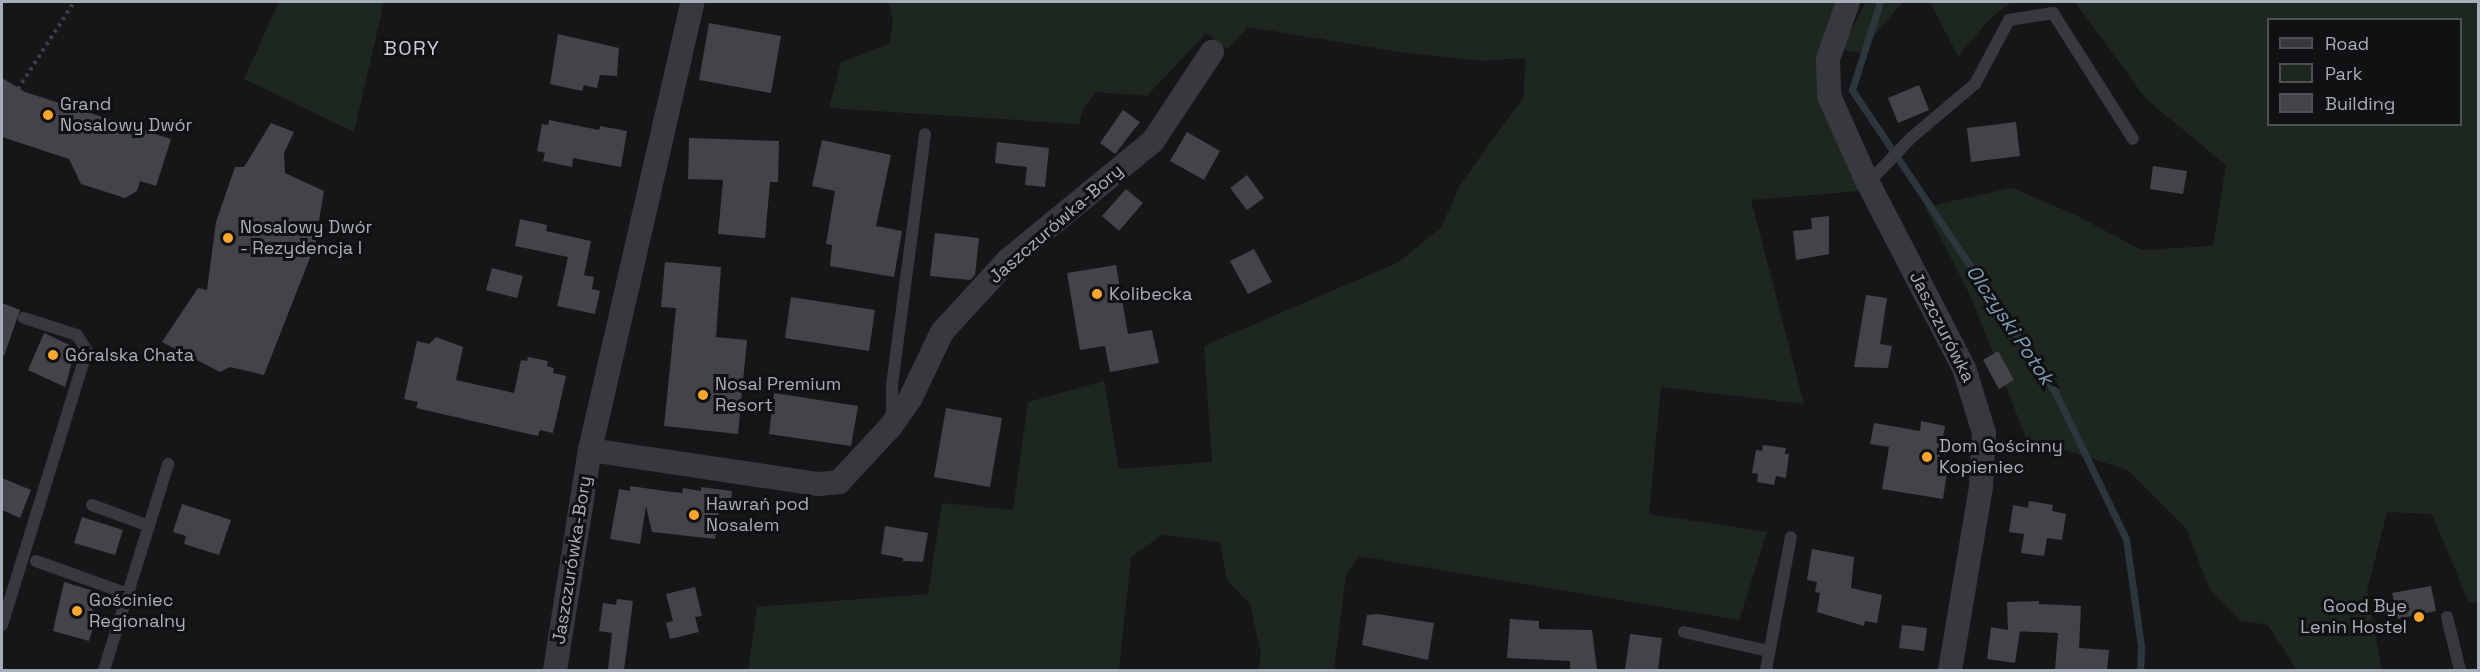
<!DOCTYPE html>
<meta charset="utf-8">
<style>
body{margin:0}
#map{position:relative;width:2480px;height:672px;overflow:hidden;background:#161618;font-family:"Space Grotesk",sans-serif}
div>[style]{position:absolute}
.green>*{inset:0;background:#1e271f}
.stream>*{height:7px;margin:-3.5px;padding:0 3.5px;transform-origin:3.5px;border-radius:3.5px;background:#2c373d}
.building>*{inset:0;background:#424448}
.path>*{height:4px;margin-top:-2px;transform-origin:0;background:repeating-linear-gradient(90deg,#3d4045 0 3px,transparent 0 7.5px)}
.service>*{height:12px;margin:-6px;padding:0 6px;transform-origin:6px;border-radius:6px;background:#37393e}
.minor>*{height:24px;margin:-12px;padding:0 12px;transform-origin:12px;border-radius:12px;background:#37393e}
.dots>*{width:16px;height:16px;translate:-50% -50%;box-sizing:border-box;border:3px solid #111113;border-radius:50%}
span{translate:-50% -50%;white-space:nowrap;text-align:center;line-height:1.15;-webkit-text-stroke:6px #111113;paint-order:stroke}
.poi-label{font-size:18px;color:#a8aeb9}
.left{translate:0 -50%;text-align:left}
.right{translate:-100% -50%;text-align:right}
.street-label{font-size:18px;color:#a8aeb9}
.neighbourhood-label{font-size:20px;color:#c9cdd5;letter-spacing:1.5px}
.water-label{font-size:20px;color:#7d9fb5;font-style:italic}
.frame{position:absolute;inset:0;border:3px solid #a8aeb9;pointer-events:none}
.legend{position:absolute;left:2267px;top:18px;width:195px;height:108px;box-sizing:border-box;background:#111113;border:2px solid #4d5055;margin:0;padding:8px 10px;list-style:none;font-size:18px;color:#a8aeb9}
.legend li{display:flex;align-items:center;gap:12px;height:30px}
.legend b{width:30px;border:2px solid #4d5055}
</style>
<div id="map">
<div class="green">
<i style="clip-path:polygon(279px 2px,384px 2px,354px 132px,244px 79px)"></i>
<i style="clip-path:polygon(889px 2px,1839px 2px,1816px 65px,1859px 191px,1751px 200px,1804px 404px,1661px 387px,1649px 514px,1767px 532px,1739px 620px,1359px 556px,1346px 575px,1334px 670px,1258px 670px,1261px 654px,1250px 604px,1227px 580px,1220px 542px,1162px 535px,1131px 557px,1119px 670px,748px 670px,757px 607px,928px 594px,942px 503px,1013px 510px,1028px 402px,1104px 381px,1119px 469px,1212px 462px,1204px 346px,1397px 263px,1441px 228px,1460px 185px,1524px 96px,1525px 58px,1483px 61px,1406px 53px,1248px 27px,1227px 49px,1206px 33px,1147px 96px,1096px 92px,1083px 109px,1079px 124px,829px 108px,841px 62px,889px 44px,893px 23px)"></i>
<i style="clip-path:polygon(1866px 2px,1903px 2px,1859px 53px,1841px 49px)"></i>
<i style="clip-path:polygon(1930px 2px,2012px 2px,1991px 18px,1958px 56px)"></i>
<i style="clip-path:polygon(evenodd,2075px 2px,2478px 2px,2478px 603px,2469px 603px,2432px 514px,2387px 512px,2367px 591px,2382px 670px,2297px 670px,2268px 625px,2239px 620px,2209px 588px,2186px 528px,2128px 470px,2026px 438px,1972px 299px,1925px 207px,2012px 188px,2074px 214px,2141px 250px,2213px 246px,2226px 165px,2146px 99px,2075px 2px,2268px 20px,2460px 20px,2460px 124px,2268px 124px,2268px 20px)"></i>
</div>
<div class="stream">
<i style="left:1880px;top:2px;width:92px;rotate:107.7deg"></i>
<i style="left:1852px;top:90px;width:366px;rotate:56.1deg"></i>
<i style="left:2056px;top:394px;width:161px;rotate:64.2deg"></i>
<i style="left:2126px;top:539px;width:108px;rotate:82deg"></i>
<i style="left:2141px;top:646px;width:24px;rotate:92deg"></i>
</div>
<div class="building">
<i style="clip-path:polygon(709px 23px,781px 36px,771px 93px,699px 80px)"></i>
<i style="clip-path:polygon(558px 34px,619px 48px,617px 76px,600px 75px,597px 88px,584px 85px,582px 91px,550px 84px)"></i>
<i style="clip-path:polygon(2px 78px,25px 92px,171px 139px,156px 186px,140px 181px,137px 191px,125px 198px,81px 184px,69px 159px,2px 137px)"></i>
<i style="clip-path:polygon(1919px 85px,1929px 110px,1898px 123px,1888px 98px)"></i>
<i style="clip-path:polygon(1123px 110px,1140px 122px,1115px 154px,1100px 143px)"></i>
<i style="clip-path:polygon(549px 120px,599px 130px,600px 126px,627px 131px,621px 167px,573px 158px,572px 167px,543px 161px,545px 153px,537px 151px,542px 124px,548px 125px)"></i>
<i style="clip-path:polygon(2016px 122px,2020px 156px,1971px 162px,1967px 128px)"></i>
<i style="clip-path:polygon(271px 123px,294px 132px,284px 153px,285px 173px,324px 191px,315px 245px,264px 375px,230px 367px,220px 372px,162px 342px,198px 288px,207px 290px,216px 222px,235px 167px,244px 167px)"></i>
<i style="clip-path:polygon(1187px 132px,1220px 151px,1204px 180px,1170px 161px)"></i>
<i style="clip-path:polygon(689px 138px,779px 141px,778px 182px,770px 182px,765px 238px,718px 234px,723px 180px,688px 179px)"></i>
<i style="clip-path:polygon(822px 140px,891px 155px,876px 226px,902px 231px,894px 277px,830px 266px,832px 245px,826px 244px,835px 191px,812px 186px)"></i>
<i style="clip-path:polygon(997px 142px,1049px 148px,1045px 187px,1025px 185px,1027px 167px,995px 163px)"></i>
<i style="clip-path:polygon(2153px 166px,2187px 171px,2183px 194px,2150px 189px)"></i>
<i style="clip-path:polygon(1247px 175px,1264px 198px,1247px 210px,1230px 188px)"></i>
<i style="clip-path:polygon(1126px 189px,1143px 203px,1119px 231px,1102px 216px)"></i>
<i style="clip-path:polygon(1829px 216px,1829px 254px,1796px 260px,1793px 231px,1812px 229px,1811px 218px)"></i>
<i style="clip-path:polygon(520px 219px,547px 225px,546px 231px,591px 241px,584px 275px,594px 277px,592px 289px,600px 291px,595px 314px,557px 306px,568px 257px,515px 246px)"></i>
<i style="clip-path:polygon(935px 233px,979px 238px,975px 275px,970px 280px,930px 276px)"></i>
<i style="clip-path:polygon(1254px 249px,1272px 282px,1248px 294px,1230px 261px)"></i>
<i style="clip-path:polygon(665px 262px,721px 267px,716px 337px,747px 340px,738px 434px,664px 426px,676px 308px,661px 307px)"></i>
<i style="clip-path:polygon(1116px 265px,1128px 334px,1152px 330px,1159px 363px,1110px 372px,1105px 346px,1080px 350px,1067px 273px)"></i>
<i style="clip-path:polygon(492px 268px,523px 276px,517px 298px,486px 290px)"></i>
<i style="clip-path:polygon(1866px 295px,1887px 298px,1880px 344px,1892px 346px,1888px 368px,1854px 367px)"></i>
<i style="clip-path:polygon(791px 297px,875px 310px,869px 351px,785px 338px)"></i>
<i style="clip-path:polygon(2px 303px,20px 310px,4px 356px,2px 355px)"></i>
<i style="clip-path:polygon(44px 333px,76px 348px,65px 387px,28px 370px)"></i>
<i style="clip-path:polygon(436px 337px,463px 347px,456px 380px,514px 393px,521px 360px,527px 361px,528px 357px,548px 361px,547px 366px,554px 368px,553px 373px,566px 376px,553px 433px,540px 430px,538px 436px,503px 428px,416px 408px,418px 402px,404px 399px,417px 341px,429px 344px)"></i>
<i style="clip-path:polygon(1998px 351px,2014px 380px,1999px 389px,1983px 360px)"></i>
<i style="clip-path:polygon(774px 393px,858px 406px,851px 446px,769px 434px)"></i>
<i style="clip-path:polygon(946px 408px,1002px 418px,990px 487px,934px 477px)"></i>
<i style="clip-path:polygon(1921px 421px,1945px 426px,1937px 471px,1947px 472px,1943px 499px,1882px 489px,1889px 447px,1870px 444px,1874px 423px,1920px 431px)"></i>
<i style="clip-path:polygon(1763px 445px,1786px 448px,1785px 454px,1789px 454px,1786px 478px,1776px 476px,1774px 485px,1757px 482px,1758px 474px,1752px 473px,1756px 450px,1762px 451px)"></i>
<i style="clip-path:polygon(2px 478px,31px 490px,20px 518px,2px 510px)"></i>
<i style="clip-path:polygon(630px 486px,672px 492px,682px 493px,683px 488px,701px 491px,701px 487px,732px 491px,730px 511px,719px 509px,715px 539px,652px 532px,646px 506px,640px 544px,610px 539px,619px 489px,630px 491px)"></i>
<i style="clip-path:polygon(2029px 501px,2053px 505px,2052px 511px,2066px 514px,2062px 540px,2047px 538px,2044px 556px,2021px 553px,2024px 534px,2009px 532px,2013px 505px,2028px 508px)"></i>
<i style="clip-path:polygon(182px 504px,231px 520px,219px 555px,184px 544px,186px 536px,173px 532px)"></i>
<i style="clip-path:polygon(82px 517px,123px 530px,115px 555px,74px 543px)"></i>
<i style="clip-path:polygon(885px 526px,928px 533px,923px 562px,903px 561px,903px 558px,881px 554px)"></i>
<i style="clip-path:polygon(1812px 549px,1854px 557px,1851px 588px,1882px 595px,1877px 623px,1865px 621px,1864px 626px,1817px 612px,1820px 593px,1815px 592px,1817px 582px,1807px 580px)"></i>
<i style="clip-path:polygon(64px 582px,97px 592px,92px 610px,98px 612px,89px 641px,53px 631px)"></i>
<i style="clip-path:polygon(2431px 586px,2436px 611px,2398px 619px,2392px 593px)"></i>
<i style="clip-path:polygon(695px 587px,702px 616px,695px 617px,699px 632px,670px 639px,666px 623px,673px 621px,666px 594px)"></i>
<i style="clip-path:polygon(617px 599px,633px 601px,624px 670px,608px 670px,612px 633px,599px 631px,603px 603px,616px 605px)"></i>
<i style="clip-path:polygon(2039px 601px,2039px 604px,2081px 606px,2079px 648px,2109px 650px,2107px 670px,2055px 670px,2058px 633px,2015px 631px,2020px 631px,2015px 663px,1987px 659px,1991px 627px,2008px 630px,2007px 602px)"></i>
<i style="clip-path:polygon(1378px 614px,1434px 623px,1428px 660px,1362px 645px,1367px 615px)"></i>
<i style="clip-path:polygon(1510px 619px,1539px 621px,1539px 629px,1592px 630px,1597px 670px,1570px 670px,1570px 661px,1507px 658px)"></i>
<i style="clip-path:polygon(1902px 625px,1927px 628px,1924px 651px,1899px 648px)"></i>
<i style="clip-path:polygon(1630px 634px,1662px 638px,1658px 670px,1625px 670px)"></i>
</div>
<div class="path">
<i style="left:18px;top:89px;width:103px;rotate:-57.2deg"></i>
</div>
<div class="service">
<i style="left:1868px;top:183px;width:62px;rotate:-46.3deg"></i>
<i style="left:1911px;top:138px;width:84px;rotate:-40.2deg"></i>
<i style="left:1975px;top:84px;width:72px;rotate:-62deg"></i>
<i style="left:2009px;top:20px;width:45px;rotate:-9deg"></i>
<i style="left:2053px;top:13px;width:149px;rotate:57.6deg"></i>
<i style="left:892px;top:419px;width:34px;rotate:-90deg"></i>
<i style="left:892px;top:385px;width:253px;rotate:-82.5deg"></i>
<i style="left:92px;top:505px;width:61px;rotate:20.2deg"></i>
<i style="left:36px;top:561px;width:98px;rotate:19.7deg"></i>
<i style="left:2447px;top:617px;width:55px;rotate:76.2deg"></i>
<i style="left:2px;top:625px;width:287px;rotate:-72.8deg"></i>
<i style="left:87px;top:351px;width:19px;rotate:-122deg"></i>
<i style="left:77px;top:335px;width:56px;rotate:-162.2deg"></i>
<i style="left:1684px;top:632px;width:86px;rotate:12.7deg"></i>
<i style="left:104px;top:670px;width:216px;rotate:-72.7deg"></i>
<i style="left:1766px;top:670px;width:135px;rotate:-79.4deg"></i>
</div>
<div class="minor">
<i style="left:1848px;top:2px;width:60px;rotate:109.3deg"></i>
<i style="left:1828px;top:59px;width:37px;rotate:88deg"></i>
<i style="left:1829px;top:96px;width:95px;rotate:65.9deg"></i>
<i style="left:1868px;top:183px;width:208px;rotate:62.6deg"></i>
<i style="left:1964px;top:368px;width:68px;rotate:72.9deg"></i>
<i style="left:1984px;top:433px;width:54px;rotate:93.2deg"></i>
<i style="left:1981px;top:487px;width:186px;rotate:99.6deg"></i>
<i style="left:590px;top:450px;width:231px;rotate:8.5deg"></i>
<i style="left:818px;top:484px;width:21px;rotate:-5deg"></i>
<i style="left:839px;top:482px;width:76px;rotate:-47.1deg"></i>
<i style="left:891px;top:426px;width:35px;rotate:-55deg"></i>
<i style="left:911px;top:397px;width:72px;rotate:-64.5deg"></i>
<i style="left:942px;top:332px;width:96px;rotate:-47.5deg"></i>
<i style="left:1007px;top:261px;width:189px;rotate:-39.4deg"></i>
<i style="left:1153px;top:141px;width:107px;rotate:-56.5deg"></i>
<i style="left:555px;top:670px;width:223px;rotate:-81deg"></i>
<i style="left:590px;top:450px;width:460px;rotate:-77.1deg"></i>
</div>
<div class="dots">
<i style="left:48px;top:115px;background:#faa52d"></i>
<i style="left:228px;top:238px;background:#faa52d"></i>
<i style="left:1097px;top:294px;background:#faa52d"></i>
<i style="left:53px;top:355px;background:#faa52d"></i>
<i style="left:703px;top:395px;background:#faa52d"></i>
<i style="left:1927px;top:457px;background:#faa52d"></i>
<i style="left:694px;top:515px;background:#faa52d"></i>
<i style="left:77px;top:611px;background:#faa52d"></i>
<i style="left:2419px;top:617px;background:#faa52d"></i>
</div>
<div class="poi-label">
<span class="left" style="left:60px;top:115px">Grand<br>Nosalowy Dwór</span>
<span class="left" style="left:240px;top:238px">Nosalowy Dwór<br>- Rezydencja I</span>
<span class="left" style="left:1109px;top:294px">Kolibecka</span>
<span class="left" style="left:65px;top:355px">Góralska Chata</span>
<span class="left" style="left:715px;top:395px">Nosal Premium<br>Resort</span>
<span class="left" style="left:1939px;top:457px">Dom Gościnny<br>Kopieniec</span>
<span class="left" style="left:706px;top:515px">Hawrań pod<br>Nosalem</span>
<span class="left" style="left:89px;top:611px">Gościniec<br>Regionalny</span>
<span class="right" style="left:2407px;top:617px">Good Bye<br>Lenin Hostel</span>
</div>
<div class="street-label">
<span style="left:1056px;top:224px;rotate:-41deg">Jaszczurówka-Bory</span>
<span style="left:1942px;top:327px;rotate:63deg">Jaszczurówka</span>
<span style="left:572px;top:560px;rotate:-81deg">Jaszczurówka-Bory</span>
</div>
<div class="neighbourhood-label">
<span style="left:412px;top:48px">BORY</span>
</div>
<div class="water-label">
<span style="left:2010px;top:325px;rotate:56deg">Olczyski Potok</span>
</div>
<div class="frame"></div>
<ul class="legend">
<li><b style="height:8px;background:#37393e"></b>Road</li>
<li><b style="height:16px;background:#1e271f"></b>Park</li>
<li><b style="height:16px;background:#424448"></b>Building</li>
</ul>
</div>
